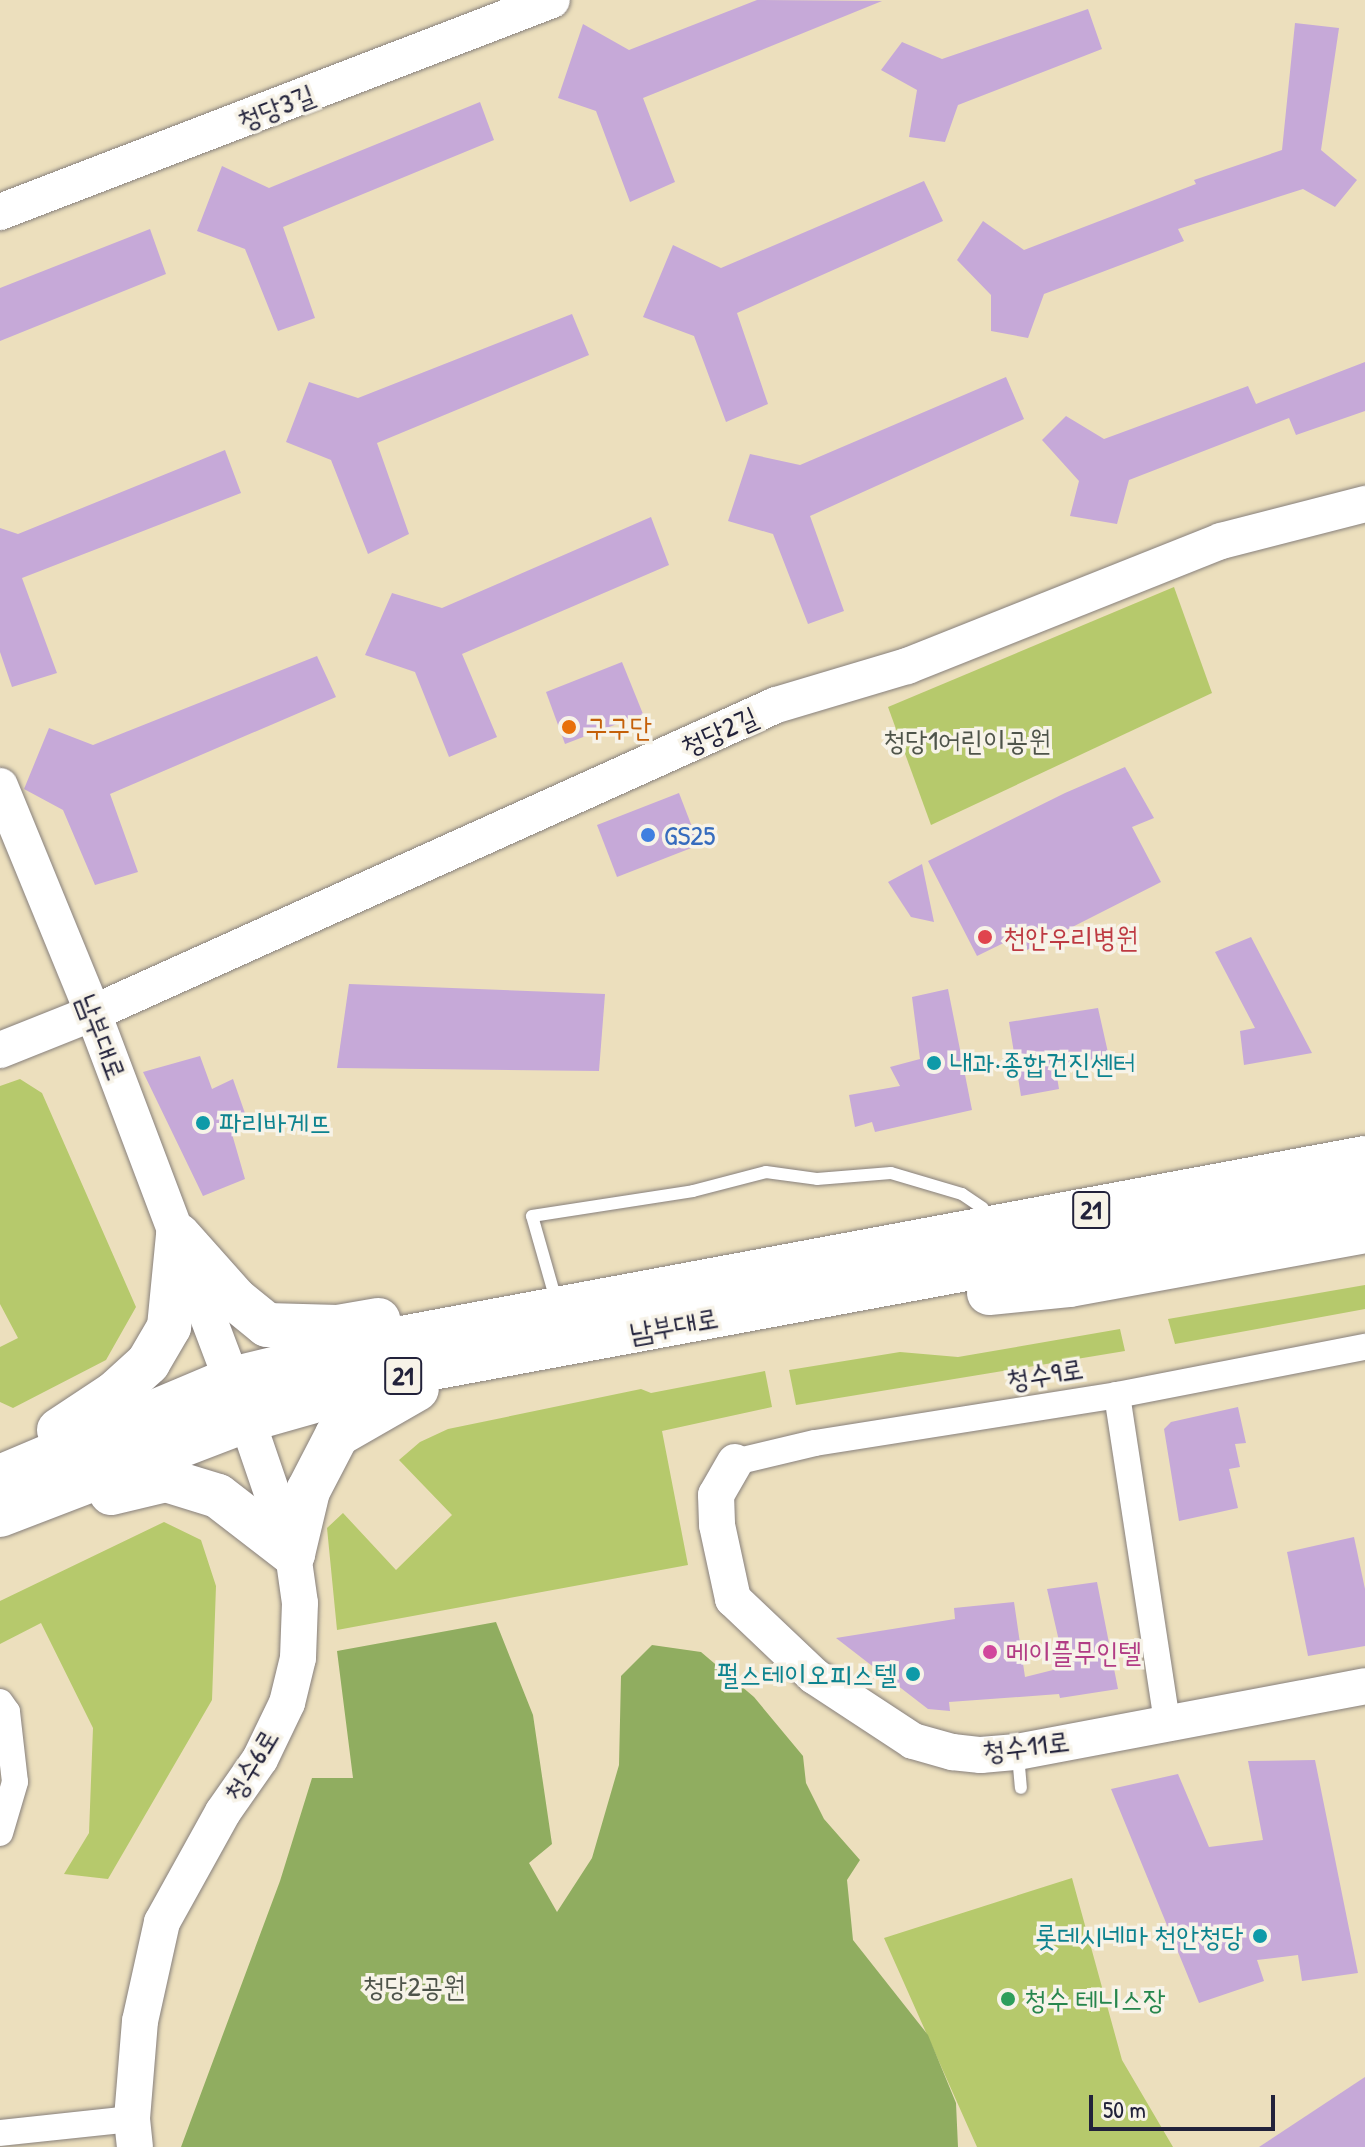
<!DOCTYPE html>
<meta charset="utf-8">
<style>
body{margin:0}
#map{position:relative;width:1365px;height:2147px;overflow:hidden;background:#ecdfbd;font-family:"Patrick Hand","Poor Story",sans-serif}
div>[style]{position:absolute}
.green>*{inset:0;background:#b6c96c}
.forest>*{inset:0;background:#90ad60}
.building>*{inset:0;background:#c6a9d8}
.roads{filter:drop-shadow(0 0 2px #87807c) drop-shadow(0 0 2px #87807c)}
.lane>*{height:12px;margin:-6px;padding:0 6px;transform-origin:6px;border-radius:6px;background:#fff}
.street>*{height:26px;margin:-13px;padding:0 13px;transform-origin:13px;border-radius:13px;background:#fff}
.secondary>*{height:36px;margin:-18px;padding:0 18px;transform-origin:18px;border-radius:18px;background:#fff}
.highway>*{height:44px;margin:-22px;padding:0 22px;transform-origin:22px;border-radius:22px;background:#fff}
.dots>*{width:22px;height:22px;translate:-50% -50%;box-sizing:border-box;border:4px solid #f7f3e8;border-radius:50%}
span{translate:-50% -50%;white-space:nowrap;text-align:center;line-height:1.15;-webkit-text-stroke:7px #f7f3e8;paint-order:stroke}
.shield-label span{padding:2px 6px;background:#f7f3e8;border:2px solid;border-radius:6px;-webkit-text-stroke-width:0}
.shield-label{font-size:26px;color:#22223b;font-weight:700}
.street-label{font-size:28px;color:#22223b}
.food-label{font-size:28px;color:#c56008}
.left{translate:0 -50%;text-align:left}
.park-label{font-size:28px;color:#4e544a}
.shop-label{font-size:28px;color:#366cbe}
.health-label{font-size:28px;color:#be3a42}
.culture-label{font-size:28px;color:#0d838f}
.right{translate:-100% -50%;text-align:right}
.hotel-label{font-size:28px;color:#b23c85}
.leisure-label{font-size:28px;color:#27864d}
.scale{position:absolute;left:1089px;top:2095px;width:186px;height:36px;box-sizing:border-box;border:4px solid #22223b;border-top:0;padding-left:10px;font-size:24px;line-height:28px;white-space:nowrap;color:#22223b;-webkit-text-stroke:6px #f7f3e8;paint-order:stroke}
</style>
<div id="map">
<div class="green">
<i style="clip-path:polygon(1174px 587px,1212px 693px,931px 825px,888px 707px)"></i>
<i style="clip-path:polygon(20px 1079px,42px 1093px,136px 1307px,106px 1360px,13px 1408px,0 1402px,0 1347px,18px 1338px,0 1304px,0 1086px)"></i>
<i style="clip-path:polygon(1365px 1285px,1365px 1309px,1175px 1344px,1168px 1319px)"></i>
<i style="clip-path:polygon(1120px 1329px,1125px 1351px,796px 1405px,789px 1370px,900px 1352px,958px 1357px)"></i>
<i style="clip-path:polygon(765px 1371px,772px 1407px,662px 1431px,688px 1565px,337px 1630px,327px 1528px,343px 1513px,396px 1570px,452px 1515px,399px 1460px,420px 1442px,448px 1429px,641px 1389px,651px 1393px)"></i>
<i style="clip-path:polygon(164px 1522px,201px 1540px,216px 1586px,212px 1700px,108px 1879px,64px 1874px,89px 1833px,93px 1728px,41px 1623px,0 1644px,0 1601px)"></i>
<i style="clip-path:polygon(1072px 1878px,1122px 2060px,1173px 2147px,977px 2147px,884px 1938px)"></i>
</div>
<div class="forest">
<i style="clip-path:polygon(496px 1622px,533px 1715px,552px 1844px,529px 1863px,557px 1912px,592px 1858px,619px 1765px,621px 1676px,652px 1645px,701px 1652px,754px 1697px,803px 1756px,806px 1783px,824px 1819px,860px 1860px,847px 1880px,853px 1940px,928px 2035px,956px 2103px,958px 2147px,181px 2147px,280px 1881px,312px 1778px,353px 1778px,337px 1651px)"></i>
</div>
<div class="building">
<i style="clip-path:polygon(757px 0,882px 1px,643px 98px,675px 182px,630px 202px,596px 111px,558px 98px,583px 24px,629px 50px)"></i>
<i style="clip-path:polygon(1088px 9px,1102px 49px,958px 105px,945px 142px,909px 137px,917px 90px,881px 70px,902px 42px,942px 59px)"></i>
<i style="clip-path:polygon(1295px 23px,1339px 28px,1321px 150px,1357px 180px,1335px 207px,1303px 189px,1178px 229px,1184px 241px,1044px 294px,1028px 338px,991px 331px,991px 295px,957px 260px,983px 221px,1024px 250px,1196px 184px,1194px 180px,1282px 150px)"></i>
<i style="clip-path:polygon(480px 102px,494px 140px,283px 227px,315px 318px,278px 331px,245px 249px,197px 231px,222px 166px,269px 188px)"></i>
<i style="clip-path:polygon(924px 181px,943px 221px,737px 313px,768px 404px,726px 422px,694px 336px,643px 317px,673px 245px,721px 268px)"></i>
<i style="clip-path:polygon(150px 229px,166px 274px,0 341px,0 288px)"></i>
<i style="clip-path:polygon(572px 314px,589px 355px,377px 443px,409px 534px,368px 554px,331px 460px,286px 442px,309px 382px,358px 398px)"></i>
<i style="clip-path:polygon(1365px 362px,1365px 411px,1296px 435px,1289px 418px,1129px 480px,1117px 524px,1070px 516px,1079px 481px,1042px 440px,1066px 416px,1104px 439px,1248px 386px,1256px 404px)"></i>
<i style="clip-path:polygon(1006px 377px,1024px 419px,810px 516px,844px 611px,808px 624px,773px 534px,728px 521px,750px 454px,800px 465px)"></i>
<i style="clip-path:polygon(225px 450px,241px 493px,22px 578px,57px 673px,12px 687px,0 652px,0 528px,18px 534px)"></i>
<i style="clip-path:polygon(651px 517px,669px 565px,462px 654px,497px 737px,449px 757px,415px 672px,365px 655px,392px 593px,442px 608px)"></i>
<i style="clip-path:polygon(317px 656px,336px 697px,110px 794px,138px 872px,95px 885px,63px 810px,24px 789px,49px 728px,93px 745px)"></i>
<i style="clip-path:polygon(622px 662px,643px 714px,565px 744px,546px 692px)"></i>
<i style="clip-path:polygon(1125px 767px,1154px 818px,1132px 827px,1161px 882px,1027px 950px,1020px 935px,977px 956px,928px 861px,1065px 793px)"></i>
<i style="clip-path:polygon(679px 793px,699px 845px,617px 877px,597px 825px)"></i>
<i style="clip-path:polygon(922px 864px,934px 922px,911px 917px,888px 882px)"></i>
<i style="clip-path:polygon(1251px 937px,1312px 1053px,1244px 1065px,1240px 1031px,1255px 1028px,1215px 952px)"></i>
<i style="clip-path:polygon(349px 984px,605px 994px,599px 1071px,337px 1068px)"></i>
<i style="clip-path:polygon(948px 989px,972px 1110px,875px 1132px,872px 1122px,855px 1127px,849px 1095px,900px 1086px,890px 1067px,920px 1059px,912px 997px)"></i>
<i style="clip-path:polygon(1098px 1008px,1109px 1057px,1055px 1065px,1059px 1089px,1021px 1096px,1009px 1022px)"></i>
<i style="clip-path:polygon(200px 1056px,212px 1089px,233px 1079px,247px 1119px,230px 1127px,245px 1179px,203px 1196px,143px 1072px)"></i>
<i style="clip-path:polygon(1238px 1407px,1246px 1443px,1235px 1444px,1240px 1467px,1229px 1469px,1238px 1508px,1179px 1521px,1164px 1429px,1171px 1422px)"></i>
<i style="clip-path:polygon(1354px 1537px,1365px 1589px,1365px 1646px,1308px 1656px,1287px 1552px)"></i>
<i style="clip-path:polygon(1097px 1582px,1118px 1689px,1060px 1698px,1059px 1694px,949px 1702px,950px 1711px,928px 1709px,836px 1638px,955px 1619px,954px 1608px,1014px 1602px,1025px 1677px,1065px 1667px,1047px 1589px)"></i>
<i style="clip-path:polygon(1315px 1760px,1358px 1973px,1302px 1981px,1298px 1955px,1257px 1960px,1264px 1981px,1199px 2003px,1111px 1789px,1178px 1774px,1209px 1847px,1263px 1840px,1248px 1761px)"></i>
<i style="clip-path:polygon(1365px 2077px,1365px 2147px,1259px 2147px)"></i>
</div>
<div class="roads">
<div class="lane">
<i style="left:556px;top:1300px;width:87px;rotate:-105.9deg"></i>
<i style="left:532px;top:1216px;width:163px;rotate:-8.8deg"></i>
<i style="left:693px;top:1191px;width:75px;rotate:-14.6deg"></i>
<i style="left:766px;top:1172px;width:51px;rotate:7.8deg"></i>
<i style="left:817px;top:1179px;width:74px;rotate:-4.6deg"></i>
<i style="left:891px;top:1173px;width:74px;rotate:16.5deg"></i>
<i style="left:962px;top:1194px;width:25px;rotate:34deg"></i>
<i style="left:1018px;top:1755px;width:33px;rotate:85deg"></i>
</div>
<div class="street">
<i style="left:1117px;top:1395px;width:331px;rotate:81.3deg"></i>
<i style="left:735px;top:1462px;width:82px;rotate:-13.4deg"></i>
<i style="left:815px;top:1443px;width:306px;rotate:-9deg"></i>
<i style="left:1117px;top:1395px;width:253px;rotate:-11deg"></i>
<i style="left:0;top:1702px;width:12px;rotate:55deg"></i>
<i style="left:7px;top:1712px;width:70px;rotate:83.5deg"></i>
<i style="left:15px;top:1782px;width:53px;rotate:106.4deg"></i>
<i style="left:0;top:2133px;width:133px;rotate:-6.1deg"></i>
</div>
<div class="secondary">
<i style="left:0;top:212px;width:591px;rotate:-21.01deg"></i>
<i style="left:0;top:786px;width:245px;rotate:67.7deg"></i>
<i style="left:93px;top:1013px;width:435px;rotate:69.3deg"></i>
<i style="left:247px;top:1420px;width:142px;rotate:71.1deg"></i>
<i style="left:293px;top:1554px;width:49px;rotate:81.9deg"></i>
<i style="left:300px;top:1603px;width:55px;rotate:92.1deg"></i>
<i style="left:298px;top:1658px;width:46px;rotate:103.7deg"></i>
<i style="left:287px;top:1703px;width:62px;rotate:115.7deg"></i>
<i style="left:260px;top:1759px;width:65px;rotate:124.9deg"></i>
<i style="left:223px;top:1812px;width:126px;rotate:119deg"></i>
<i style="left:162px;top:1922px;width:101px;rotate:102.5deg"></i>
<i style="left:140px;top:2021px;width:98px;rotate:94.7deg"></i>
<i style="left:132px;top:2119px;width:28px;rotate:84deg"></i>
<i style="left:0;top:1050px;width:100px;rotate:-21.7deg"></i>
<i style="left:93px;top:1013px;width:749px;rotate:-24.27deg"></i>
<i style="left:776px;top:705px;width:137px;rotate:-16.6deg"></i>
<i style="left:907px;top:666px;width:338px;rotate:-21.7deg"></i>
<i style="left:1221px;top:541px;width:149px;rotate:-14.4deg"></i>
<i style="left:735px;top:1462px;width:38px;rotate:120deg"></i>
<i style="left:716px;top:1495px;width:30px;rotate:88deg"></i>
<i style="left:717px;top:1525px;width:76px;rotate:77.8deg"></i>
<i style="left:733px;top:1599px;width:112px;rotate:43.5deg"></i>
<i style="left:814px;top:1676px;width:118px;rotate:33.3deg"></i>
<i style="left:913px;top:1741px;width:41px;rotate:15.8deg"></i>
<i style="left:952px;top:1752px;width:29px;rotate:6deg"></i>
<i style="left:981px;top:1755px;width:36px;rotate:-5deg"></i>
<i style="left:1017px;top:1752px;width:354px;rotate:-10.7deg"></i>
</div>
<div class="highway">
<i style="left:178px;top:1235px;width:86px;rotate:48.3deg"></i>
<i style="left:235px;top:1299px;width:41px;rotate:39.1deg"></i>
<i style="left:267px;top:1325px;width:71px;rotate:1.6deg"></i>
<i style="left:338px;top:1327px;width:41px;rotate:-9.9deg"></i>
<i style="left:989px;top:1293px;width:80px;rotate:-5.7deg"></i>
<i style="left:1069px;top:1285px;width:301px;rotate:-10.3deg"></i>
<i style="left:59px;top:1430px;width:67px;rotate:-33.5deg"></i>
<i style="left:115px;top:1393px;width:45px;rotate:-42.3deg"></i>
<i style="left:148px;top:1363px;width:42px;rotate:-59.7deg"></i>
<i style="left:169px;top:1327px;width:92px;rotate:-84.4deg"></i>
<i style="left:0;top:1477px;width:252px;rotate:-22.9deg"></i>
<i style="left:232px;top:1379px;width:175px;rotate:-13.6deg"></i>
<i style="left:402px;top:1338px;width:980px;rotate:-10.59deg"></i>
<i style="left:111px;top:1493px;width:57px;rotate:-13.3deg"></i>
<i style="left:166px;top:1480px;width:54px;rotate:17.1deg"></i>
<i style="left:218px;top:1496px;width:95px;rotate:37.7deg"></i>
<i style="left:293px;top:1554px;width:65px;rotate:-76.6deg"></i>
<i style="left:308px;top:1491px;width:63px;rotate:-62.6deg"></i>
<i style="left:337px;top:1435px;width:92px;rotate:-29.9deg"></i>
<i style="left:0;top:1515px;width:265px;rotate:-21deg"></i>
<i style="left:247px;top:1420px;width:187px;rotate:-15.8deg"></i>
<i style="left:427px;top:1369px;width:954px;rotate:-10.51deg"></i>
</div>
</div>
<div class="dots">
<i style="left:569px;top:727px;background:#e8710a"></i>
<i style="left:648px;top:835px;background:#3f7fe0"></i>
<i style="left:985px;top:937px;background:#e0444e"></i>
<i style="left:934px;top:1063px;background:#0f9aa8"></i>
<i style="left:203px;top:1123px;background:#0f9aa8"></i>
<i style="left:990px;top:1652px;background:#d1479c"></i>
<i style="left:913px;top:1674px;background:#0f9aa8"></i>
<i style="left:1260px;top:1936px;background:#0f9aa8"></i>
<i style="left:1008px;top:1999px;background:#2e9e5b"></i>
</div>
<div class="shield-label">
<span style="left:1091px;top:1210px">21</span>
<span style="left:403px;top:1376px">21</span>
</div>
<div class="street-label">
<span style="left:276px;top:107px;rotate:-21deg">청당3길</span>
<span style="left:719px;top:731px;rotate:-24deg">청당2길</span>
<span style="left:102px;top:1037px;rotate:69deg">남부대로</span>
<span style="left:674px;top:1325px;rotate:-10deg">남부대로</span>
<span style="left:1045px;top:1374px;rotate:-9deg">청수9로</span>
<span style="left:1026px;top:1746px;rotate:-7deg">청수11로</span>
<span style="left:251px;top:1765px;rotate:-59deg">청수6로</span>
</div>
<div class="food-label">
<span class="left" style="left:585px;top:727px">구구단</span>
</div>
<div class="park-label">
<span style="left:967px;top:740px">청당1어린이공원</span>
<span style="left:414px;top:1986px">청당2공원</span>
</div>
<div class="shop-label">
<span class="left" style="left:664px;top:835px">GS25</span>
</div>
<div class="health-label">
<span class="left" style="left:1003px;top:937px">천안우리병원</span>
</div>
<div class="culture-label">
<span class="left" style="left:950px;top:1063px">내과·종합건진센터</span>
<span class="left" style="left:219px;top:1123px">파리바게뜨</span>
<span class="right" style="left:897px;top:1674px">펄스테이오피스텔</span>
<span class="right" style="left:1244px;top:1936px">롯데시네마 천안청당</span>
</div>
<div class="hotel-label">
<span class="left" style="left:1006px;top:1652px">메이플무인텔</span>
</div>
<div class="leisure-label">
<span class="left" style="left:1024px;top:1999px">청수 테니스장</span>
</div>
<div class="scale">50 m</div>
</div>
